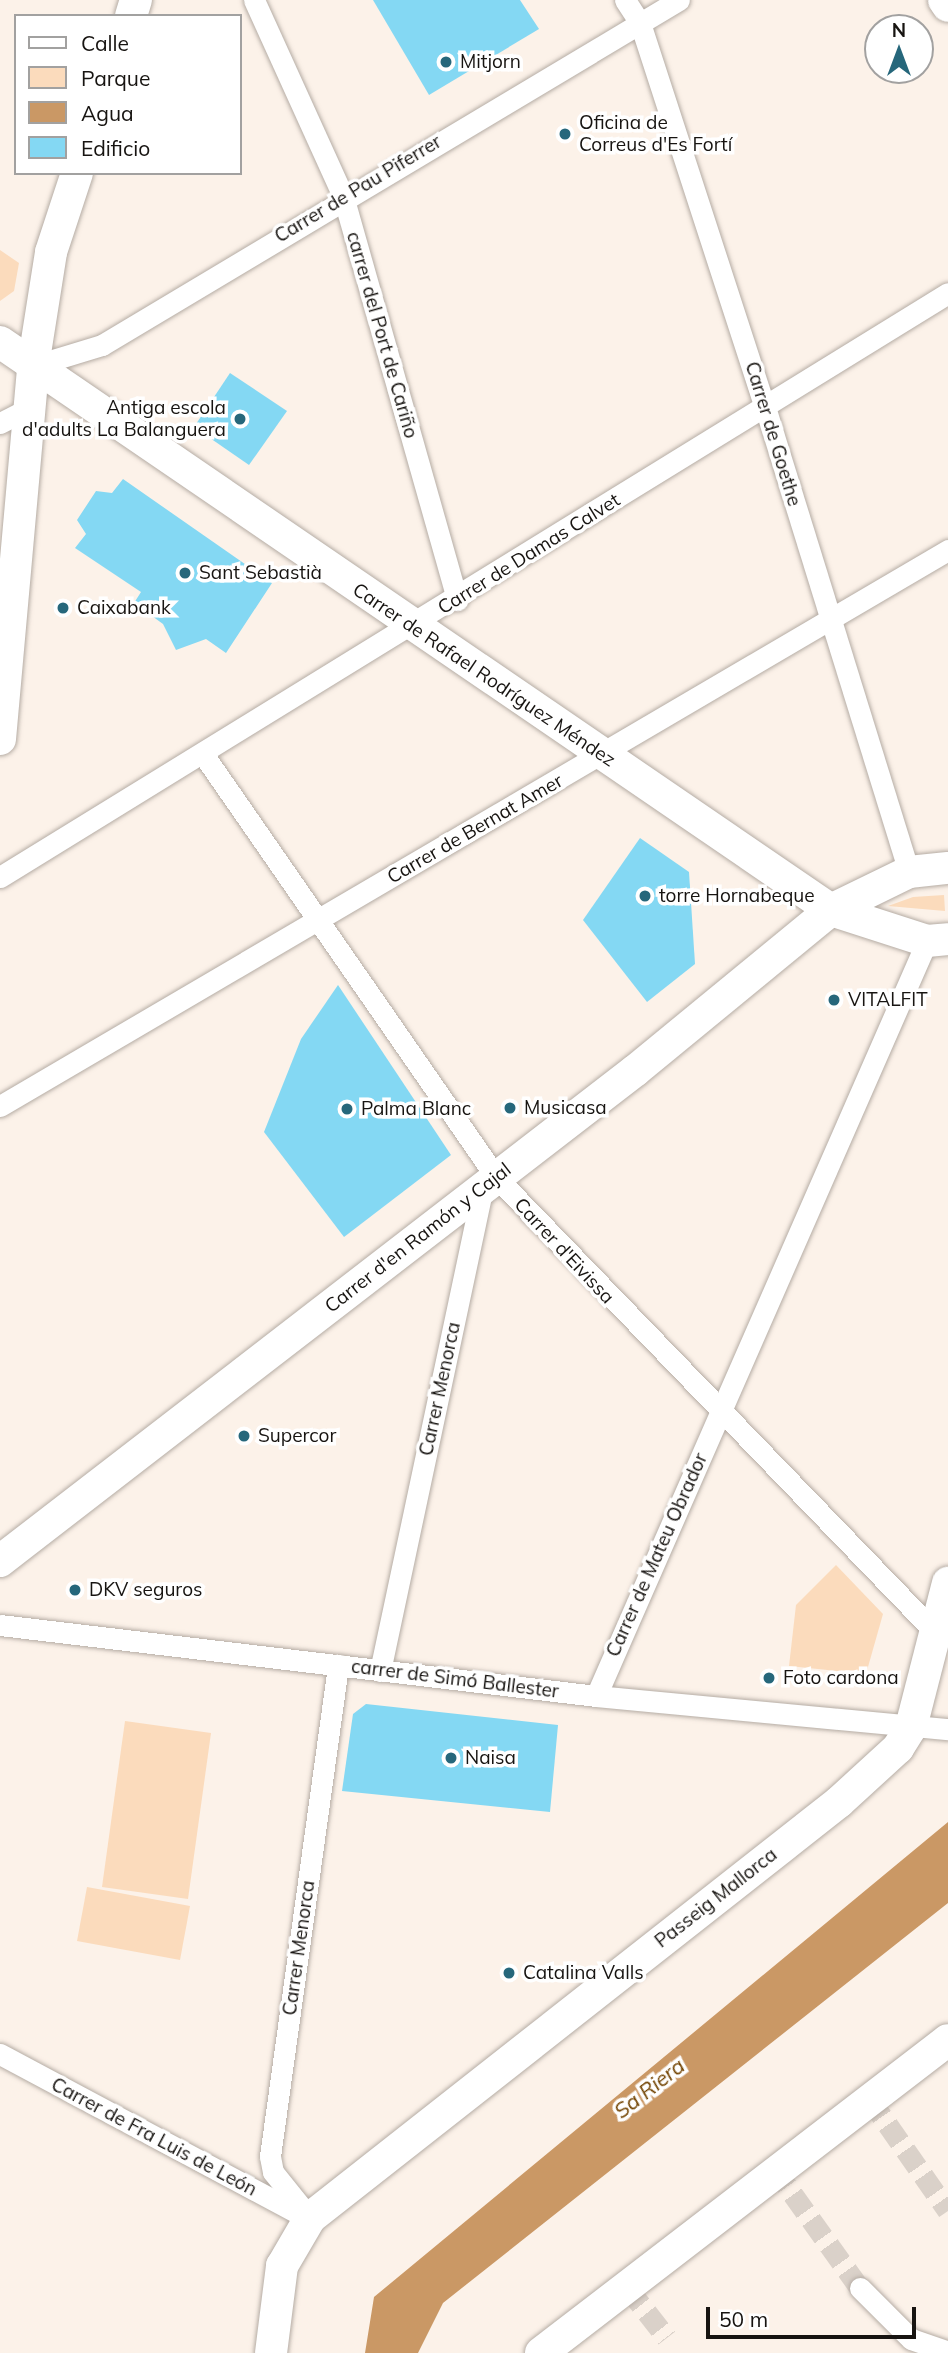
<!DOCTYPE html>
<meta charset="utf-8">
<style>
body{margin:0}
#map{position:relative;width:948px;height:2353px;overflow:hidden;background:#fcf2e9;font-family:Mulish,sans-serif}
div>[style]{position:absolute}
.green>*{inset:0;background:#fbdbbc}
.water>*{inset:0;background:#ca9865}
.building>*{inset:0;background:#84d8f3}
.street-tunnel>*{height:21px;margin-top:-10.5px;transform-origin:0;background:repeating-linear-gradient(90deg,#dad1c9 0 21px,transparent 0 31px)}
.roads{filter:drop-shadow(0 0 2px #b5aca4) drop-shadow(0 0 2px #b5aca4)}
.street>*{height:21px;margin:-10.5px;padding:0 10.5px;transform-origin:10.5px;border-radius:10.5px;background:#fff}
.secondary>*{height:32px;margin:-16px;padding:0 16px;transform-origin:16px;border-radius:16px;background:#fff}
.dots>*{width:19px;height:19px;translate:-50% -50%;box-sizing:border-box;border:4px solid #fff;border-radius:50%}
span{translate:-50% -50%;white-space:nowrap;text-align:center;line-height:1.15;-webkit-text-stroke:7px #fff;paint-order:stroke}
.poi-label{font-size:19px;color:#171411}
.left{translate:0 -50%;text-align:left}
.right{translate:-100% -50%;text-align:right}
.street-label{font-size:19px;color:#171411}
.water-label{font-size:21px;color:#724300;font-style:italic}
.legend{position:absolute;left:14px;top:14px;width:228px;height:161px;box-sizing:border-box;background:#fff;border:2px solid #a2a1a0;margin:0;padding:9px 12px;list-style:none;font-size:21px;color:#171411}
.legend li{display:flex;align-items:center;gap:14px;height:35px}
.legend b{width:35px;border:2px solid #a2a1a0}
.north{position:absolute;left:864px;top:14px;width:70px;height:70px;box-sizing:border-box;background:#fff;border:2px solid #a2a1a0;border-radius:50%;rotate:0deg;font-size:19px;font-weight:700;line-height:28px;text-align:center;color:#171411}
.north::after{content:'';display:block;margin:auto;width:24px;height:32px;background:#26677b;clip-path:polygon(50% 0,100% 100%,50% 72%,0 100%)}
.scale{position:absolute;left:706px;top:2307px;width:210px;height:32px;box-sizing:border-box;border:4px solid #171411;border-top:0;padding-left:9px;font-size:21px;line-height:24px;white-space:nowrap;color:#171411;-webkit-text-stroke:5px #fff;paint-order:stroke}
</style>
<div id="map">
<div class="green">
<i style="clip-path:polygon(0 250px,19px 263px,14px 291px,0 301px)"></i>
<i style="clip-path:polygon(944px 895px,945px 911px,888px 906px,913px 897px)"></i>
<i style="clip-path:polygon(836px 1565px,883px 1614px,866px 1674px,789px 1666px,796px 1605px)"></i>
<i style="clip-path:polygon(125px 1721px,211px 1733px,188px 1899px,102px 1887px)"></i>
<i style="clip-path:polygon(87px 1887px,190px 1906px,180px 1960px,77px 1941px)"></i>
</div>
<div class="water">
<i style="clip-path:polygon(948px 1822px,948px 1903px,443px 2303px,418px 2353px,365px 2353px,374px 2297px)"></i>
</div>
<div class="building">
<i style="clip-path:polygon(373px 0,520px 0,539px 29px,429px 95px)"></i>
<i style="clip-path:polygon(230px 373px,287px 411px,249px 465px,194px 427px)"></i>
<i style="clip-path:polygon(123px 479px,272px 583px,226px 653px,206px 639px,176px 650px,163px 624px,134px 603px,141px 592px,75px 548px,86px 534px,77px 520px,96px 491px,112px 493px)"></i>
<i style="clip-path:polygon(640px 838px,689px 872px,695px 964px,647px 1002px,583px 920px)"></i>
<i style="clip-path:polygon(338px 985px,451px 1155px,344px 1237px,264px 1132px,301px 1039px)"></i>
<i style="clip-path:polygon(366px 1704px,558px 1725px,550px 1812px,342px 1791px,353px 1714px)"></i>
</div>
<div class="street-tunnel">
<i style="left:870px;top:2099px;width:136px;rotate:55.1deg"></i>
<i style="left:775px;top:2169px;width:146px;rotate:54.5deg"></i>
<i style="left:628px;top:2288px;width:63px;rotate:52deg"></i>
</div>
<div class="roads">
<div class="street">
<i style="left:254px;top:0;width:215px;rotate:65.6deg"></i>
<i style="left:343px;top:196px;width:420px;rotate:74.2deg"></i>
<i style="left:625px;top:0;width:27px;rotate:57deg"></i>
<i style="left:640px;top:23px;width:404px;rotate:72deg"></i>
<i style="left:765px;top:407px;width:487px;rotate:72.8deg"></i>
<i style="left:33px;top:366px;width:72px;rotate:-16.9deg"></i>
<i style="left:102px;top:345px;width:672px;rotate:-30.88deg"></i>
<i style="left:0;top:423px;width:33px;rotate:-27deg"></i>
<i style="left:203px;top:754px;width:515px;rotate:55.29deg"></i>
<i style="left:496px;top:1177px;width:632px;rotate:46.03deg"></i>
<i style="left:0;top:877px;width:1113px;rotate:-31.63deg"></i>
<i style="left:0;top:1106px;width:1099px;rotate:-30.39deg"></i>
<i style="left:0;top:1625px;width:600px;rotate:6.79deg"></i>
<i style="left:596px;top:1696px;width:354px;rotate:5.4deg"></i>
<i style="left:380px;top:1671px;width:492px;rotate:-78deg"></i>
<i style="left:596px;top:1696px;width:824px;rotate:-66.33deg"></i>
<i style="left:0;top:2054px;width:338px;rotate:28.1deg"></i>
<i style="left:310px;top:2218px;width:59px;rotate:-128.8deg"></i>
<i style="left:273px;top:2172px;width:16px;rotate:-101deg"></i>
<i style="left:270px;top:2156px;width:496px;rotate:-82.1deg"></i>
<i style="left:860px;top:2288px;width:72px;rotate:45deg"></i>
<i style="left:911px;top:2339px;width:39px;rotate:19deg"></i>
</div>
<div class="secondary">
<i style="left:944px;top:0;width:7px;rotate:56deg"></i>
<i style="left:131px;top:16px;width:17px;rotate:-73deg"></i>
<i style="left:0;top:342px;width:1007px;rotate:34.35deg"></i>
<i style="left:831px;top:910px;width:101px;rotate:17.9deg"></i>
<i style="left:927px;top:941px;width:21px;rotate:-5deg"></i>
<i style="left:0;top:739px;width:374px;rotate:-84.9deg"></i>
<i style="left:33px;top:366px;width:115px;rotate:-81deg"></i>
<i style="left:51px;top:252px;width:83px;rotate:-71.8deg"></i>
<i style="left:0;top:1561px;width:803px;rotate:-37.67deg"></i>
<i style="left:636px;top:1070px;width:252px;rotate:-39.4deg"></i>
<i style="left:831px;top:910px;width:87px;rotate:-26deg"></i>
<i style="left:909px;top:872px;width:39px;rotate:-6deg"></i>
<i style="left:271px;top:2353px;width:88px;rotate:-82.8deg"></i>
<i style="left:282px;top:2266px;width:56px;rotate:-59.7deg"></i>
<i style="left:310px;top:2218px;width:673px;rotate:-38.18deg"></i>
<i style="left:839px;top:1802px;width:80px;rotate:-42.5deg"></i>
<i style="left:898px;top:1748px;width:25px;rotate:-58deg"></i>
<i style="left:911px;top:1727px;width:149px;rotate:-75.6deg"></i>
<i style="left:541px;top:2353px;width:513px;rotate:-37.56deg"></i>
</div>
</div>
<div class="dots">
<i style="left:446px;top:62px;background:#26677b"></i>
<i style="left:565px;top:134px;background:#26677b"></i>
<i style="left:240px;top:419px;background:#26677b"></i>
<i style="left:185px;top:573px;background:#26677b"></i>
<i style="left:63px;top:608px;background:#26677b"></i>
<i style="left:645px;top:896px;background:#26677b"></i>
<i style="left:834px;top:1000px;background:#26677b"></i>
<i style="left:510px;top:1108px;background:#26677b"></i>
<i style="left:347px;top:1109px;background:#26677b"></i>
<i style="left:244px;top:1436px;background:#26677b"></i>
<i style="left:75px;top:1590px;background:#26677b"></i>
<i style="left:769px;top:1678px;background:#26677b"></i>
<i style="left:451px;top:1758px;background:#26677b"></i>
<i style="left:509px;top:1973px;background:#26677b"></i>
</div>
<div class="poi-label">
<span class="left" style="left:460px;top:62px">Mitjorn</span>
<span class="left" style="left:579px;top:134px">Oficina de<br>Correus d'Es Fortí</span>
<span class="right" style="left:226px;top:419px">Antiga escola<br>d'adults La Balanguera</span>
<span class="left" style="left:199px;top:573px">Sant Sebastià</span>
<span class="left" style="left:77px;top:608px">Caixabank</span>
<span class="left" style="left:659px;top:896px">torre Hornabeque</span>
<span class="left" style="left:848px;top:1000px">VITALFIT</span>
<span class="left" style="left:524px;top:1108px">Musicasa</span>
<span class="left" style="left:361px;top:1109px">Palma Blanc</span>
<span class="left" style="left:258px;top:1436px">Supercor</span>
<span class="left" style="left:89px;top:1590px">DKV seguros</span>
<span class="left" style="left:783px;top:1678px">Foto cardona</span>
<span class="left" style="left:465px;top:1758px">Naisa</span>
<span class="left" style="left:523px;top:1973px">Catalina Valls</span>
</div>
<div class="street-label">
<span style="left:358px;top:189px;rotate:-31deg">Carrer de Pau Piferrer</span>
<span style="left:382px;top:335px;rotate:74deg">carrer del Port de Cariño</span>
<span style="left:773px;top:434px;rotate:73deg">Carrer de Goethe</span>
<span style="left:529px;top:554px;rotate:-32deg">Carrer de Damas Calvet</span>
<span style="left:484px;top:675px;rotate:34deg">Carrer de Rafael Rodríguez Méndez</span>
<span style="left:475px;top:829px;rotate:-30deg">Carrer de Bernat Amer</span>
<span style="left:418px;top:1238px;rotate:-38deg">Carrer d'en Ramón y Cajal</span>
<span style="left:564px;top:1251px;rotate:47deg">Carrer d'Eivissa</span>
<span style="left:440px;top:1389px;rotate:-78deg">Carrer Menorca</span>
<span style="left:657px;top:1555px;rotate:-66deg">Carrer de Mateu Obrador</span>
<span style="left:455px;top:1679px;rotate:7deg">carrer de Simó Ballester</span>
<span style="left:716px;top:1898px;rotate:-38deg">Passeig Mallorca</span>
<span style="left:299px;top:1948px;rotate:-82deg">Carrer Menorca</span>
<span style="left:154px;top:2137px;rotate:28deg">Carrer de Fra Luis de León</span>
</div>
<div class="water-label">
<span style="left:649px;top:2088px;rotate:-38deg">Sa Riera</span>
</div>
<ul class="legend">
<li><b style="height:9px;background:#fff"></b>Calle</li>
<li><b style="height:19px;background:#fbdbbc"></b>Parque</li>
<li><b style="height:19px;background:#ca9865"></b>Agua</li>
<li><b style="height:19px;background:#84d8f3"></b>Edificio</li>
</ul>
<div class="north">N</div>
<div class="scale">50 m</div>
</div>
